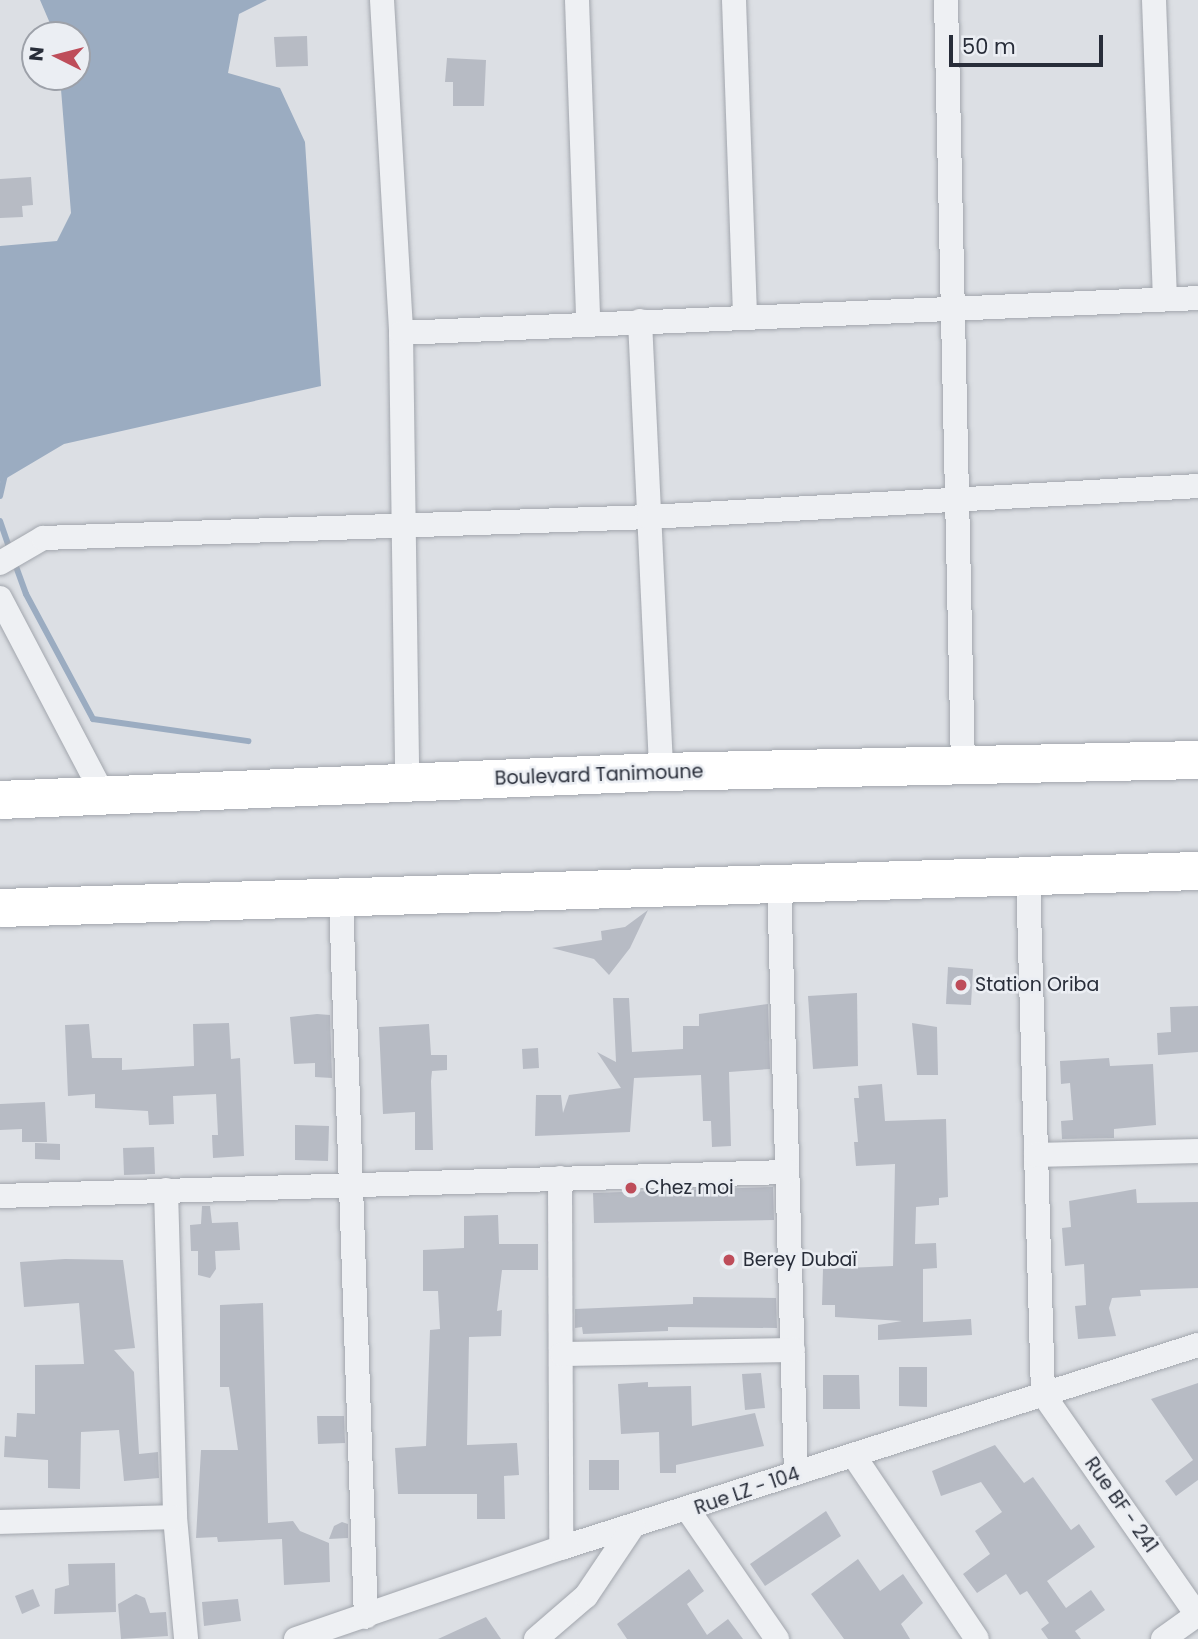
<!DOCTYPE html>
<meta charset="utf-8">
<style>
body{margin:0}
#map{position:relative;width:1198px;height:1639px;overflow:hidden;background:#dcdfe4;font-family:Poppins,sans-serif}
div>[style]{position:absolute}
.water>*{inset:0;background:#9bacc1}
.stream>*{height:6px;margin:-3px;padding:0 3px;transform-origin:3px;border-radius:3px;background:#9bacc1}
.building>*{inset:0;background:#b7bbc4}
.roads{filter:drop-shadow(0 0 2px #a2a6ad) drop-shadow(0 0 2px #a2a6ad)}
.street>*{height:24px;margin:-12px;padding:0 12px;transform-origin:12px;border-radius:12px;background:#eef0f3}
.primary>*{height:38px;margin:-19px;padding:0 19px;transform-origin:19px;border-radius:19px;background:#fff}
.dots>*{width:19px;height:19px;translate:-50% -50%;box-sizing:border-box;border:4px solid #ebeef3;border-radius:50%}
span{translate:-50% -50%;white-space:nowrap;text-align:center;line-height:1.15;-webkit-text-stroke:5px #ebeef3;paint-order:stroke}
.street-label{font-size:19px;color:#282d39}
.poi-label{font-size:19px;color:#282d39}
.left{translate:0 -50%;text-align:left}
.north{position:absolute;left:21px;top:21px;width:70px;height:70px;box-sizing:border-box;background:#ebeef3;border:2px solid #9da1a9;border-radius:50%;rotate:276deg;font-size:19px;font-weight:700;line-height:28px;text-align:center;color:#282d39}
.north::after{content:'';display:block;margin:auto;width:24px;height:32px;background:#be4d5a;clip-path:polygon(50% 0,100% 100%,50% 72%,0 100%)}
.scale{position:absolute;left:949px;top:35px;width:154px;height:32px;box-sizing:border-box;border:4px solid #282d39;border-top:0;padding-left:9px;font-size:21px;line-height:24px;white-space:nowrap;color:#282d39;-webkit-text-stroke:5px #ebeef3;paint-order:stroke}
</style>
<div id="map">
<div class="water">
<i style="clip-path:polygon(40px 0,267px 0,239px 14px,228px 73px,280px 88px,305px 142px,321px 386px,64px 444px,0 482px,0 246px,57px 241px,71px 213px,60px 77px,77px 77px,77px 35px,55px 35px)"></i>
</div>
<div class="stream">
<i style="left:0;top:496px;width:23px;rotate:-77deg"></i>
<i style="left:0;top:521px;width:31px;rotate:71deg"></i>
<i style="left:14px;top:561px;width:35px;rotate:70deg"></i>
<i style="left:26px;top:594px;width:142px;rotate:61.8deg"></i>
<i style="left:93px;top:719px;width:157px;rotate:8.1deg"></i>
</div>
<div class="building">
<i style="clip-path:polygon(307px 36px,308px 66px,276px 67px,274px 37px)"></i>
<i style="clip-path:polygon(447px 58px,486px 60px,484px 106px,453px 106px,453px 82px,445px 82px)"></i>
<i style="clip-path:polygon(31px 177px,33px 205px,22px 206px,23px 217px,0 218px,0 179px)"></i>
<i style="clip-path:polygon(648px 910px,630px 948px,609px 975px,594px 959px,552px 948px,602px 940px,601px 931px,625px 927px)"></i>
<i style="clip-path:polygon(948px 967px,973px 969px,971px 1005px,946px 1004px)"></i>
<i style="clip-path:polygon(857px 993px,858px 1066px,813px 1069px,808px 996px)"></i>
<i style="clip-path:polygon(613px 998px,629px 998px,632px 1052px,683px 1049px,683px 1026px,699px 1026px,699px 1014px,768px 1004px,770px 1069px,729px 1072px,731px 1146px,712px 1147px,711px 1121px,703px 1121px,701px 1075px,634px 1078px,630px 1132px,535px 1136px,536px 1095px,561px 1095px,563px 1113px,569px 1095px,621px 1088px,597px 1052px,616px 1062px)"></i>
<i style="clip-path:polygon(1198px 1006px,1198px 1052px,1158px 1055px,1157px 1033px,1171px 1032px,1170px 1007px)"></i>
<i style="clip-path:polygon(317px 1014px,330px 1015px,332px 1078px,315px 1077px,315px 1063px,294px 1064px,290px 1017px)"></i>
<i style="clip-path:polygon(229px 1023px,231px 1059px,240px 1058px,244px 1156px,213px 1158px,212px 1135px,218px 1135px,216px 1094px,173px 1096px,174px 1124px,149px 1125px,148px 1111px,95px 1108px,95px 1094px,68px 1096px,65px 1025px,89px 1024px,92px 1058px,122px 1058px,122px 1070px,194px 1066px,193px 1024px)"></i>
<i style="clip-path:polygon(912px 1023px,937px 1027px,938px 1075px,917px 1075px)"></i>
<i style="clip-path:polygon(429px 1024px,431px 1055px,447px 1055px,447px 1070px,432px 1071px,431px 1081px,433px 1150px,415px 1150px,415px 1112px,383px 1114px,379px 1027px)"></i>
<i style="clip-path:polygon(538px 1048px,539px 1068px,523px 1069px,522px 1049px)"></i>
<i style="clip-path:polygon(1109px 1058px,1110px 1066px,1153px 1064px,1156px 1125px,1114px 1129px,1114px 1138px,1062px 1139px,1061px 1121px,1073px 1120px,1070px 1083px,1061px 1084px,1060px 1061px)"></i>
<i style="clip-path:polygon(882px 1084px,885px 1121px,946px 1119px,948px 1197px,939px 1198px,939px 1205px,916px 1207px,915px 1244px,936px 1243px,937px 1268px,923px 1269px,923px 1322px,971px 1319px,972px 1335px,878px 1340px,878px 1325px,902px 1321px,835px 1317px,835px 1305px,822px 1305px,823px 1269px,893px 1266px,895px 1164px,856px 1166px,854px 1142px,858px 1142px,854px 1098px,859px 1098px,858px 1086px)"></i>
<i style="clip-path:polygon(45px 1102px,47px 1142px,22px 1142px,22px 1129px,0 1130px,0 1104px)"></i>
<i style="clip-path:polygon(295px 1125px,329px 1126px,328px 1161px,295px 1160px)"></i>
<i style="clip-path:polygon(35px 1143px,60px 1144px,60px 1160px,35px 1159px)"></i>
<i style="clip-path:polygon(154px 1147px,155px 1174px,124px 1175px,123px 1148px)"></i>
<i style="clip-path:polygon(773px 1187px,774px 1220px,594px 1223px,593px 1193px)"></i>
<i style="clip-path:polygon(1136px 1189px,1137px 1203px,1198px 1202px,1198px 1288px,1140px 1290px,1141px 1296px,1112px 1298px,1109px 1308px,1116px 1336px,1078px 1339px,1075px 1306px,1086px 1305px,1084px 1264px,1065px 1266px,1062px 1228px,1071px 1227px,1069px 1201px)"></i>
<i style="clip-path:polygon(202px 1206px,210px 1206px,212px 1223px,238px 1222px,240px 1250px,215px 1251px,216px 1269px,210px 1278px,198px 1275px,198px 1251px,191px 1251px,190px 1225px,201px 1224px)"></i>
<i style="clip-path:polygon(498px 1215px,499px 1244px,538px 1244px,538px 1270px,502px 1270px,497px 1311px,502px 1310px,501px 1336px,469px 1337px,467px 1445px,517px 1443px,519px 1475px,504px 1476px,505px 1519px,477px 1519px,477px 1494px,398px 1494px,395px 1448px,426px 1446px,430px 1330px,440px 1329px,438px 1291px,423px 1291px,423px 1250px,464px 1248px,464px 1216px)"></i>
<i style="clip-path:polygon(65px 1259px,123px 1260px,135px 1348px,114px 1350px,134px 1372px,139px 1454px,158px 1452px,159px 1478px,124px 1481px,119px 1430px,81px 1432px,80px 1489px,48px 1488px,48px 1460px,4px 1457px,5px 1436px,16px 1437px,17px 1413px,35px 1414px,35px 1365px,84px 1364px,79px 1303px,24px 1307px,20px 1262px)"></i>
<i style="clip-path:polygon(693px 1297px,776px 1298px,777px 1328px,668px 1327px,668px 1331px,583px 1334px,582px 1327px,575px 1328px,575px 1309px,693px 1304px)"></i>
<i style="clip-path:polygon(263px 1303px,268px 1523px,293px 1521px,300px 1531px,329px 1543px,330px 1582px,284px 1585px,282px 1539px,218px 1542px,217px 1537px,196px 1538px,201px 1450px,238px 1450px,229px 1387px,220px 1387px,220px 1305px)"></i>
<i style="clip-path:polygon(899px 1367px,927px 1367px,927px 1407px,899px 1406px)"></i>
<i style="clip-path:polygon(761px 1373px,765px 1408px,745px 1410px,742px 1374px)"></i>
<i style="clip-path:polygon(823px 1375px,859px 1375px,860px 1409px,823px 1409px)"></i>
<i style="clip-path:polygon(648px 1382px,648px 1387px,691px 1386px,692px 1426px,755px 1413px,764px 1446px,676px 1465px,676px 1473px,660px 1473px,659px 1432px,621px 1434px,618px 1384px)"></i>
<i style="clip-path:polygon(1198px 1383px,1198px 1480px,1176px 1496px,1165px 1481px,1193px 1460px,1151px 1399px)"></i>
<i style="clip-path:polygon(317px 1416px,344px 1416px,345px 1443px,318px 1444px)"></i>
<i style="clip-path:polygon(995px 1445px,1024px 1483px,1033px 1477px,1071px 1530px,1079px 1524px,1095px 1547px,1047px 1581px,1066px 1608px,1091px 1590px,1105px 1610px,1075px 1631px,1081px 1639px,1048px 1639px,1041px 1629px,1049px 1623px,1027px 1591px,1020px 1595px,1006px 1574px,977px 1593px,963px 1574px,990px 1554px,975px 1531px,1002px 1512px,981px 1482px,941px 1496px,932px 1471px)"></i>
<i style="clip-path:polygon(589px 1460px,619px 1460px,619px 1490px,589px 1490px)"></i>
<i style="clip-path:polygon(826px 1511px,841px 1536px,765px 1586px,750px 1564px)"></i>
<i style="clip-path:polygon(342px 1522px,348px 1524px,348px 1538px,329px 1539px,334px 1526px)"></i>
<i style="clip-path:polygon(858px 1559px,880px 1591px,903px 1574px,923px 1603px,901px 1624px,910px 1639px,844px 1639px,811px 1594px)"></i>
<i style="clip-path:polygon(115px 1563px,116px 1612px,54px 1614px,55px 1589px,69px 1585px,68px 1564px)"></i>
<i style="clip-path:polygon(689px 1569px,704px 1591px,687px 1604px,707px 1635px,728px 1619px,743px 1639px,627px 1639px,617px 1624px)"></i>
<i style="clip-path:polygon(33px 1589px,40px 1606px,22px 1614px,15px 1596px)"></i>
<i style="clip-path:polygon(136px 1594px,145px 1598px,150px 1613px,166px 1612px,168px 1636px,121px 1639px,118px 1604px)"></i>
<i style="clip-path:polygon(238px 1599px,241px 1621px,204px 1626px,202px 1602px)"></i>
<i style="clip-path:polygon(486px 1617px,501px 1639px,438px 1639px)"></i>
</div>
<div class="roads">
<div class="street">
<i style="left:382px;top:0;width:334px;rotate:86.7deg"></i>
<i style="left:401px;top:333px;width:451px;rotate:89.2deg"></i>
<i style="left:577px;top:0;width:323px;rotate:88deg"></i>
<i style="left:734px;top:0;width:318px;rotate:88deg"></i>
<i style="left:946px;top:0;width:765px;rotate:88.73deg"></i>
<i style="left:1154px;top:0;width:299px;rotate:87.9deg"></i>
<i style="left:640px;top:321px;width:451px;rotate:87.3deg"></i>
<i style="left:401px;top:333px;width:798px;rotate:-2.51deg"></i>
<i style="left:0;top:563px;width:50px;rotate:-30.2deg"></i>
<i style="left:43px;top:538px;width:606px;rotate:-1.98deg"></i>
<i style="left:649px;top:517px;width:550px;rotate:-3.23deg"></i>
<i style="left:0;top:598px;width:224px;rotate:62.3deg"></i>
<i style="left:1028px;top:876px;width:518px;rotate:88.34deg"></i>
<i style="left:779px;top:881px;width:592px;rotate:88.36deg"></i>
<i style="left:341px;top:899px;width:718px;rotate:88.01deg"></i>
<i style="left:1036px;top:1155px;width:162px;rotate:-1.4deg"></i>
<i style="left:560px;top:1178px;width:370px;rotate:89.8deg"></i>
<i style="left:166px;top:1190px;width:327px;rotate:88.4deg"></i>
<i style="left:175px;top:1517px;width:122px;rotate:84.8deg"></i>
<i style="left:0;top:1196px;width:787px;rotate:-1.75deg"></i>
<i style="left:562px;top:1354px;width:231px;rotate:-1deg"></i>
<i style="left:1043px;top:1394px;width:271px;rotate:55.1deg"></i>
<i style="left:854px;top:1456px;width:220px;rotate:56.1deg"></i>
<i style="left:688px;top:1510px;width:157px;rotate:55.4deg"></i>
<i style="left:0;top:1522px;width:175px;rotate:-1.6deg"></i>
<i style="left:296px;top:1639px;width:280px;rotate:-19deg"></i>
<i style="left:561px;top:1548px;width:669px;rotate:-17.68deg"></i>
<i style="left:536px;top:1639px;width:66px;rotate:-40.7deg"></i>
<i style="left:586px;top:1596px;width:84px;rotate:-56.1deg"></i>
<i style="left:1163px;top:1639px;width:43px;rotate:-35.5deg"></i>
</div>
<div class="primary">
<i style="left:0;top:800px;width:662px;rotate:-2.43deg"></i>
<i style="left:661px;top:772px;width:537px;rotate:-1.28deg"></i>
<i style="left:0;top:908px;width:1199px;rotate:-1.77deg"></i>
</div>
</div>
<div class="dots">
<i style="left:961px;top:985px;background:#be4d5a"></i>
<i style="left:631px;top:1188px;background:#be4d5a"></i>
<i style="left:729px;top:1260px;background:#be4d5a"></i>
</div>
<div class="street-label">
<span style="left:599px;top:775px;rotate:-2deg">Boulevard Tanimoune</span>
<span style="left:747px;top:1491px;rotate:-19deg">Rue LZ - 104</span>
<span style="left:1121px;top:1505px;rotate:55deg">Rue BF - 241</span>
</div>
<div class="poi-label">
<span class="left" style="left:975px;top:985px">Station Oriba</span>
<span class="left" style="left:645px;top:1188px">Chez moi</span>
<span class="left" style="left:743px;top:1260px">Berey Dubaï</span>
</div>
<div class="north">N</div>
<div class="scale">50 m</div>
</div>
